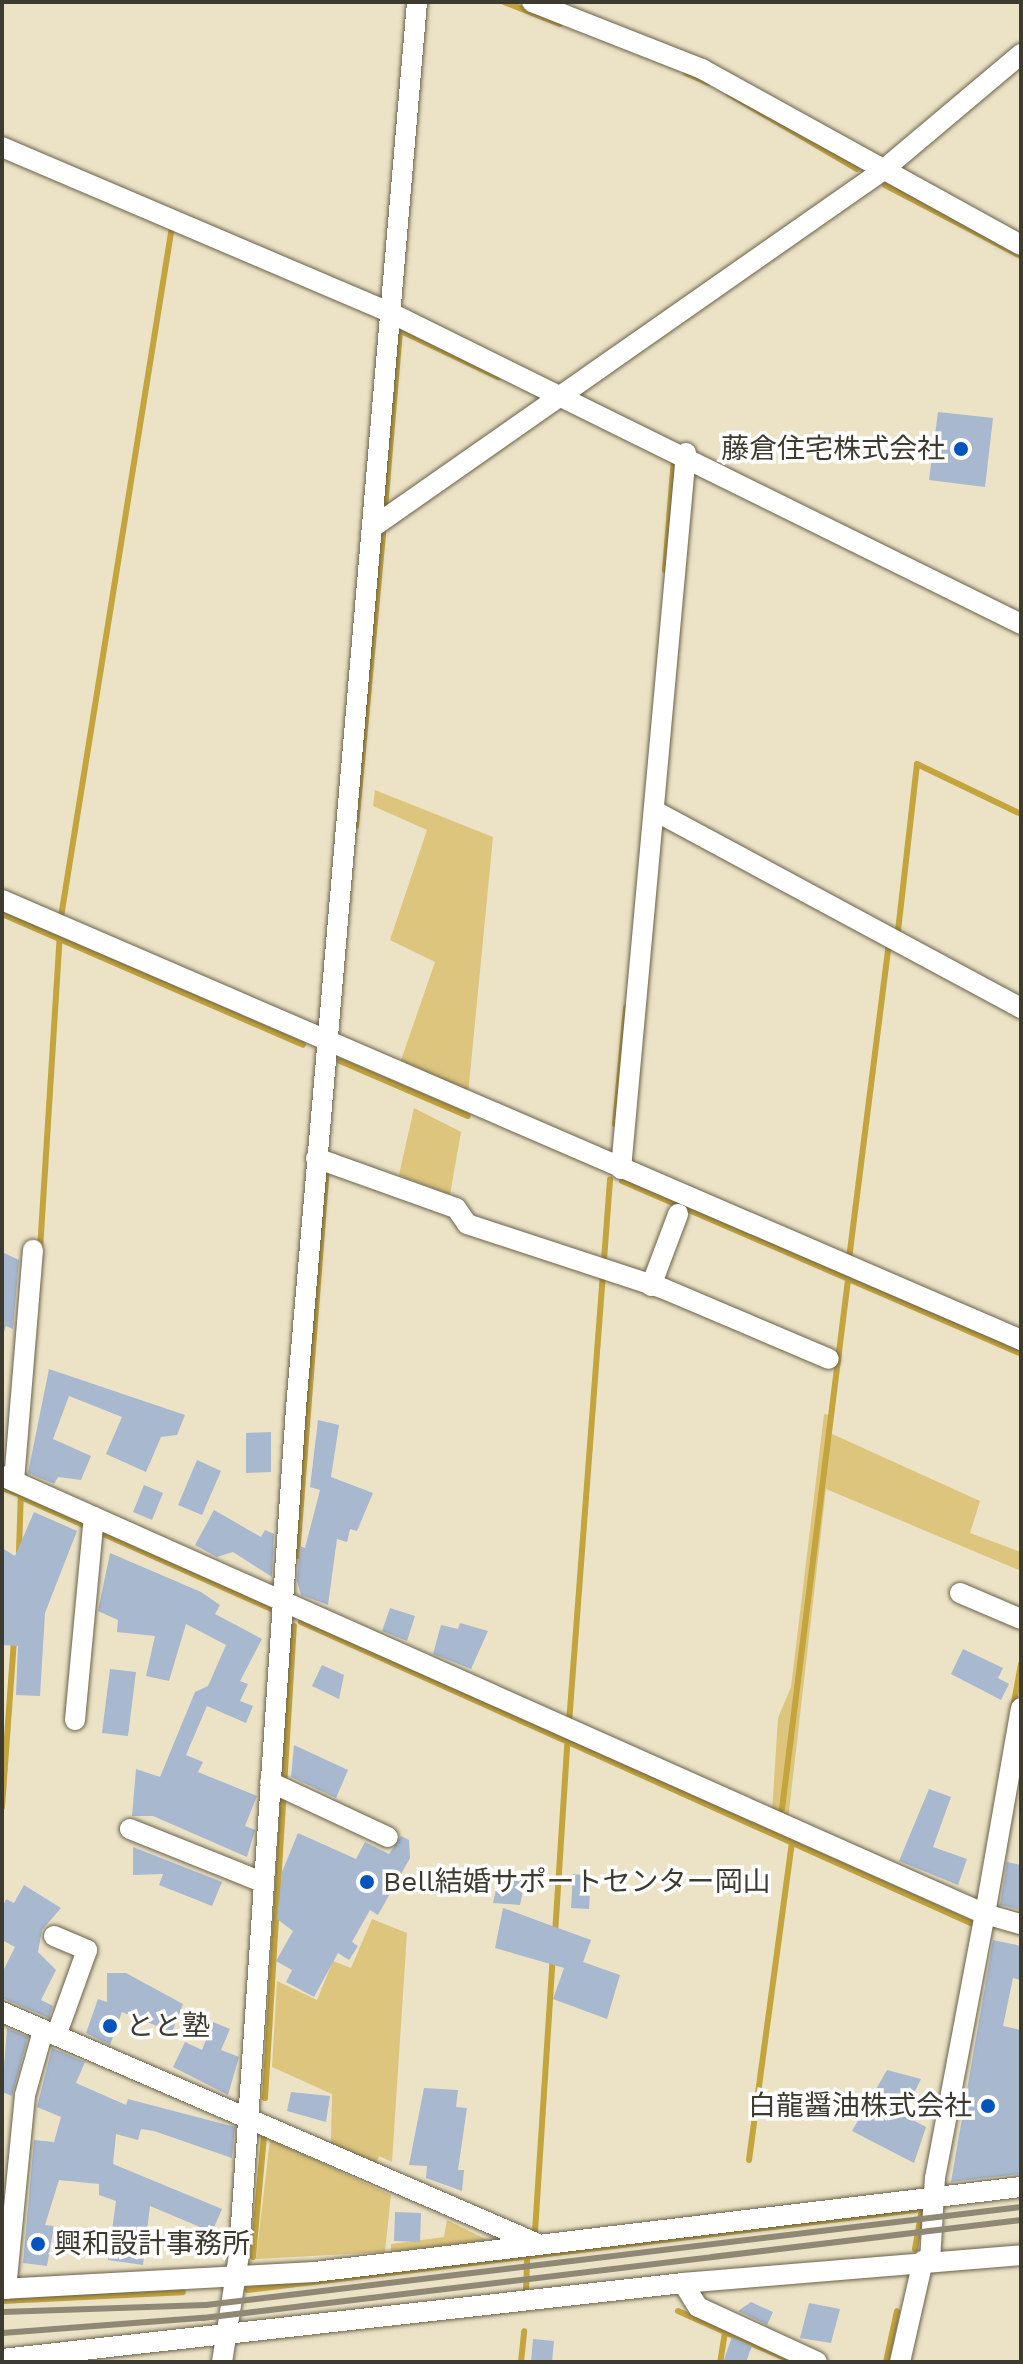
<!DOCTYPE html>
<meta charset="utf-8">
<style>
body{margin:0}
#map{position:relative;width:1023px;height:2364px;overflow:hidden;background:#ece3c7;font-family:"Work Sans","Noto Sans JP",sans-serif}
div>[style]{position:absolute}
.green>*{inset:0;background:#ddc57e}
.stream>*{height:6px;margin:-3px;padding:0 3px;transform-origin:3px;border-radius:3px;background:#c4a43c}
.building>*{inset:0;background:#a8b8cf}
.roads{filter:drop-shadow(0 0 2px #696149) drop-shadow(0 0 2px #696149)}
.minor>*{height:20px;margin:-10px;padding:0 10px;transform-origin:10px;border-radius:10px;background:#fff}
.rail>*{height:6px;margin:-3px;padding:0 3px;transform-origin:3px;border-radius:3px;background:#8e8875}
.dots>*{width:22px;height:22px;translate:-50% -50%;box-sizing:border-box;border:4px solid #fff;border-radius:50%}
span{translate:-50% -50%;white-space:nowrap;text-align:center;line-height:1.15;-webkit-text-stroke:7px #fff;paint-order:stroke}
.poi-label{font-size:28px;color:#3d3a2f}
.right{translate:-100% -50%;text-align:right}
.left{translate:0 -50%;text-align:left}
.frame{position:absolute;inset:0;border:4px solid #3d3a2f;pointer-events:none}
</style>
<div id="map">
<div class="green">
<i style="clip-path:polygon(375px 790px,493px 837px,468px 1095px,399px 1066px,435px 962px,390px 940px,427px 830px,373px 806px)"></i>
<i style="clip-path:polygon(414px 1108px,461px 1132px,450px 1195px,399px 1175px)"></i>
<i style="clip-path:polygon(824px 1414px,832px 1415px,830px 1433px,980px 1501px,970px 1533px,1021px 1552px,1021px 1571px,826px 1489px,788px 1820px,772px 1812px,778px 1718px,791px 1687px)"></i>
<i style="clip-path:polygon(372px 1919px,407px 1933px,392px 2162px,379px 2156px,376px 2164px,331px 2143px,332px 2094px,272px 2067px,277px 1981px,317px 2000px,333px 1961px,351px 1968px)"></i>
<i style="clip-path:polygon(270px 2139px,391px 2195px,385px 2252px,256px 2259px)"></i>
<i style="clip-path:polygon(447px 2220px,487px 2240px,391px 2252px,391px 2244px,444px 2237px)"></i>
</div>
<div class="stream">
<i style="left:504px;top:2px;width:60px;rotate:21.4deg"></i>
<i style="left:686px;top:73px;width:24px;rotate:24deg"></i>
<i style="left:729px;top:94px;width:148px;rotate:30.4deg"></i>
<i style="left:885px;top:185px;width:153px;rotate:27.6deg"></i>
<i style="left:399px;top:330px;width:110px;rotate:25.4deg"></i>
<i style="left:385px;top:509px;width:178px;rotate:-85.2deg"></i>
<i style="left:665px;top:570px;width:111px;rotate:-85.4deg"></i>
<i style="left:356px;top:826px;width:294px;rotate:-84.7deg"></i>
<i style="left:2px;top:914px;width:328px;rotate:23.5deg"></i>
<i style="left:61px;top:917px;width:700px;rotate:-80.87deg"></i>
<i style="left:898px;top:931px;width:168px;rotate:-83.5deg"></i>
<i style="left:917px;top:764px;width:115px;rotate:25.7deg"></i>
<i style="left:340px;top:1061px;width:139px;rotate:23.3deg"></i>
<i style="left:615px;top:1124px;width:117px;rotate:-84.6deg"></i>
<i style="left:622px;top:1181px;width:435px;rotate:23.4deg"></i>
<i style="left:40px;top:1250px;width:315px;rotate:-86.4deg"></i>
<i style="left:849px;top:1259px;width:318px;rotate:-82.8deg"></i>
<i style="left:2px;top:1488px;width:20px;rotate:20deg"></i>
<i style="left:23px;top:1498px;width:272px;rotate:24.1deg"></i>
<i style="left:19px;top:1552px;width:64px;rotate:-88.2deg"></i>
<i style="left:297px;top:1556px;width:392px;rotate:-85.6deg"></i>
<i style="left:301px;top:1622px;width:739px;rotate:24.21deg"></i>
<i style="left:1013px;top:1708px;width:45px;rotate:-79.7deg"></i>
<i style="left:569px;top:1723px;width:545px;rotate:-85.68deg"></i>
<i style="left:2px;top:1807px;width:168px;rotate:-85.9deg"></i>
<i style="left:782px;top:1809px;width:533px;rotate:-82.89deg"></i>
<i style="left:555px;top:1934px;width:200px;rotate:-86.3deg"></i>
<i style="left:265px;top:2098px;width:473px;rotate:-86.5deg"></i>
<i style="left:749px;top:2160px;width:319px;rotate:-82.3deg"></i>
<i style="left:535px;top:2232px;width:276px;rotate:-86.3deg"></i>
<i style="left:915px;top:2249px;width:41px;rotate:-80.1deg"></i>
<i style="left:253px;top:2257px;width:121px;rotate:-84.8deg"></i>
<i style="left:247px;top:2290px;width:673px;rotate:-6.83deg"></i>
<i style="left:526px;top:2291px;width:32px;rotate:-88deg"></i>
<i style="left:2px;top:2301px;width:181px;rotate:-2.8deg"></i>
<i style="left:678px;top:2311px;width:51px;rotate:24.1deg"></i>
<i style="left:725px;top:2332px;width:30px;rotate:99deg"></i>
<i style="left:725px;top:2332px;width:68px;rotate:23.5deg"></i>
<i style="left:521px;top:2362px;width:31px;rotate:-84deg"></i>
<i style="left:886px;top:2362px;width:52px;rotate:-77.8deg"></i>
</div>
<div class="building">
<i style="clip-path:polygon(938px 412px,993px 418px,985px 487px,929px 480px)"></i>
<i style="clip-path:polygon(2px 1252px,19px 1260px,13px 1329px,6px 1326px,3px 1335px)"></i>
<i style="clip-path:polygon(49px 1369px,185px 1415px,177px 1435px,161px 1437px,146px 1472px,106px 1454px,122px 1417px,69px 1396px,53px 1439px,91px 1456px,81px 1480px,58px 1477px,54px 1484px,28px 1473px)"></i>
<i style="clip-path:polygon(318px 1420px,339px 1425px,331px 1477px,373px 1493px,357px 1531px,350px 1529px,347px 1542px,337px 1539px,328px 1605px,301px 1595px,297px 1581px,300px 1546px,305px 1548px,320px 1490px,310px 1487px)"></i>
<i style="clip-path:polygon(271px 1432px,271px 1472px,246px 1473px,246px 1433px)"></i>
<i style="clip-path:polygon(197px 1460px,221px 1471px,202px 1515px,178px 1505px)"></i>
<i style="clip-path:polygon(144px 1485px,163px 1493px,152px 1520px,133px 1512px)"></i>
<i style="clip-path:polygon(214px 1510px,261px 1537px,265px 1530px,274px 1534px,272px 1577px,233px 1552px,217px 1557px,195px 1545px)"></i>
<i style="clip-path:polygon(34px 1512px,77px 1531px,45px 1613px,40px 1696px,16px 1695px,18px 1646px,2px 1645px,2px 1548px,15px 1556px)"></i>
<i style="clip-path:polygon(110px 1553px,201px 1592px,220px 1605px,215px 1614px,262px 1639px,240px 1681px,248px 1684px,240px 1701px,253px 1706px,246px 1723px,207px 1706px,186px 1755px,203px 1762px,198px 1772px,257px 1796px,245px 1826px,255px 1830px,247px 1857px,153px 1816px,132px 1816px,136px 1769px,160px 1777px,195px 1692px,208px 1686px,226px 1645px,186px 1624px,169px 1681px,146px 1676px,155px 1636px,117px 1632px,118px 1620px,98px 1611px)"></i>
<i style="clip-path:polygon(390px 1608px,415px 1616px,407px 1641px,382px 1631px)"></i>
<i style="clip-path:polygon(460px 1623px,488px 1631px,471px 1669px,433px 1654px,441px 1625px,458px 1629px)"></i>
<i style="clip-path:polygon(963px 1649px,1003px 1668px,998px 1678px,1009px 1684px,1001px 1700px,951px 1674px)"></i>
<i style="clip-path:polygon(322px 1665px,344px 1675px,339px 1699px,312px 1686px)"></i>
<i style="clip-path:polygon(110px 1669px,136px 1672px,128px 1736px,102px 1733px)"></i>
<i style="clip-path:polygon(294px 1745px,348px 1770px,336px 1798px,291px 1777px)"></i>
<i style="clip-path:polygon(929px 1789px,951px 1797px,933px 1847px,967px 1859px,958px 1885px,899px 1861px)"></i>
<i style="clip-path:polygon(298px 1833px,356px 1859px,365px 1842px,389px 1854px,401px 1836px,409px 1840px,410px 1858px,378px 1915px,370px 1910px,352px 1942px,358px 1946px,349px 1960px,338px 1953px,314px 1997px,286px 1982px,292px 1970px,276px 1961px,293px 1931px,277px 1919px,282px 1872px)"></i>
<i style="clip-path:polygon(133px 1847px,222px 1882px,212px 1906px,159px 1885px,163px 1874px,133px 1875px)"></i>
<i style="clip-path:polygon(1007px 1862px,1021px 1865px,1021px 1910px,1000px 1905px)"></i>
<i style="clip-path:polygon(500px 1871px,526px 1876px,520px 1905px,493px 1903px)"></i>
<i style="clip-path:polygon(573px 1874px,591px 1876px,589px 1909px,571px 1908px)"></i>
<i style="clip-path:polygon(24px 1885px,61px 1908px,42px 1930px,38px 1952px,56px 1970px,41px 2000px,53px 2006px,49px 2018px,2px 1998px,2px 1973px,15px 1947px,2px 1940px,2px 1908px,6px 1899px,14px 1903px)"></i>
<i style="clip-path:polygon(503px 1908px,591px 1940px,583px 1962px,620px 1975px,607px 2019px,553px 1999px,564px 1968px,495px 1948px)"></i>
<i style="clip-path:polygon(993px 1940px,1021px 1946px,1021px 1980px,1013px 1978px,1003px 2026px,1021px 2030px,1021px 2174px,951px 2182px)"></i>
<i style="clip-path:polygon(107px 1973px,126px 1973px,183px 2004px,172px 2032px,122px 2012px,110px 2045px,86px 2033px,98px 1999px,107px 2002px)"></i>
<i style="clip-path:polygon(213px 2022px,230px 2029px,221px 2050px,239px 2057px,228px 2095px,173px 2067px,185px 2042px,202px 2050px)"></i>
<i style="clip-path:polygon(7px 2028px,28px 2037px,12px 2096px,2px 2092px)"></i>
<i style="clip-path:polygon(52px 2048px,85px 2062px,76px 2083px,126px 2105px,128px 2099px,235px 2127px,232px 2158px,154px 2131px,141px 2129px,138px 2140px,116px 2134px,113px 2164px,222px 2209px,212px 2232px,150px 2206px,143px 2265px,108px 2260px,116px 2201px,99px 2195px,99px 2184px,59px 2180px,45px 2225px,54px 2226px,47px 2266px,23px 2263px,34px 2140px,54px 2142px,61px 2117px,37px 2107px)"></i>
<i style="clip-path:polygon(887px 2070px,921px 2079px,903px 2115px,926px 2127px,914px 2163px,852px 2131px)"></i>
<i style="clip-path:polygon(424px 2088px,458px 2090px,456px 2107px,467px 2108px,458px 2170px,464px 2170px,462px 2191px,426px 2178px,427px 2166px,409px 2165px)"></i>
<i style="clip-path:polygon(291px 2092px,330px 2096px,326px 2122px,287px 2111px)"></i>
<i style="clip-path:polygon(395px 2212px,421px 2213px,420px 2242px,394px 2241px)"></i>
<i style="clip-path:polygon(751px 2302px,773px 2312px,767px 2325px,738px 2311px)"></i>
<i style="clip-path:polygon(809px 2303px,840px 2309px,831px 2343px,800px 2338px)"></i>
<i style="clip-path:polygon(732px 2337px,752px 2346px,746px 2362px,723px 2362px)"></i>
<i style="clip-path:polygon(533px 2339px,554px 2341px,552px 2362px,531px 2362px)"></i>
</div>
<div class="roads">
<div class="minor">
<i style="left:532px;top:2px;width:183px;rotate:21.5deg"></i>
<i style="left:702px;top:69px;width:364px;rotate:28.9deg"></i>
<i style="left:2px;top:147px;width:423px;rotate:23.1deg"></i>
<i style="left:391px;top:313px;width:703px;rotate:26.27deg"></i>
<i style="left:373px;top:527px;width:621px;rotate:-34.97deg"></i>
<i style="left:882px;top:171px;width:182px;rotate:-40.1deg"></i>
<i style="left:655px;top:811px;width:416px;rotate:28.3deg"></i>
<i style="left:2px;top:900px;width:1110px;rotate:23.35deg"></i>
<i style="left:316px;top:1158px;width:149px;rotate:19.7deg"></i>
<i style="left:456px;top:1208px;width:19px;rotate:55deg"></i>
<i style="left:467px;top:1224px;width:205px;rotate:18.2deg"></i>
<i style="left:662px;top:1288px;width:181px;rotate:23deg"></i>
<i style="left:621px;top:1169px;width:719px;rotate:-84.81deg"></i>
<i style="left:651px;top:1286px;width:77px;rotate:-69.4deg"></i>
<i style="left:2px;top:1476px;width:1076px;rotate:24.02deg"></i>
<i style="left:985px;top:1914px;width:209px;rotate:-80.1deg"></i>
<i style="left:14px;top:1481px;width:232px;rotate:-85.3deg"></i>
<i style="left:960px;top:1593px;width:66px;rotate:23.1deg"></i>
<i style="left:75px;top:1720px;width:204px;rotate:-84.7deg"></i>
<i style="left:270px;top:1782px;width:130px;rotate:25deg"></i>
<i style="left:130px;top:1829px;width:144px;rotate:21.9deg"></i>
<i style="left:54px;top:1936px;width:36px;rotate:23deg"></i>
<i style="left:87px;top:1950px;width:91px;rotate:109.8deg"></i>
<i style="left:2px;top:2012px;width:584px;rotate:23.4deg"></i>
<i style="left:930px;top:2261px;width:83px;rotate:-86.6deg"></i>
<i style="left:935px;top:2178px;width:269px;rotate:-79.3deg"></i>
<i style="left:985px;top:1914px;width:37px;rotate:16deg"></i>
<i style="left:683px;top:2283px;width:28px;rotate:58deg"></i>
<i style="left:698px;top:2307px;width:131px;rotate:24.8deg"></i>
<i style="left:2px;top:2289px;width:312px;rotate:-3.1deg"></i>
<i style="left:314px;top:2272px;width:712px;rotate:-6.86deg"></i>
<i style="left:6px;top:2289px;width:195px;rotate:-84.4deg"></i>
<i style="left:25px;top:2095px;width:66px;rotate:-74.3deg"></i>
<i style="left:2px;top:2359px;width:685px;rotate:-6.37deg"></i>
<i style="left:683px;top:2283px;width:339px;rotate:-4.7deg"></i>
<i style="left:222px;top:2362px;width:108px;rotate:-81deg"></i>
<i style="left:239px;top:2255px;width:849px;rotate:-86.15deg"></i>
<i style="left:296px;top:1408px;width:1411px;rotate:-85.08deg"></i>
<i style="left:900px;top:2362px;width:104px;rotate:-77.2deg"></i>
</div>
</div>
<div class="rail">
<i style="left:2px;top:2312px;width:204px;rotate:-2deg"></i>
<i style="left:206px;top:2305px;width:821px;rotate:-6.86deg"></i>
<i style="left:2px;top:2333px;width:202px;rotate:-4.3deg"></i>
<i style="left:203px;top:2318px;width:824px;rotate:-6.83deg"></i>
</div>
<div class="dots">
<i style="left:961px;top:449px;background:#0354be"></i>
<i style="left:367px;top:1882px;background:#0354be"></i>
<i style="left:110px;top:2026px;background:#0354be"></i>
<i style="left:988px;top:2106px;background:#0354be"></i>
<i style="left:38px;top:2244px;background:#0354be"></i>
</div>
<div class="poi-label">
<span class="right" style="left:945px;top:449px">藤倉住宅株式会社</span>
<span class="left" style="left:383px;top:1882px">Bell結婚サポートセンター岡山</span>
<span class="left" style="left:126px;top:2026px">とと塾</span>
<span class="right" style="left:972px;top:2106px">白龍醤油株式会社</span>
<span class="left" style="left:54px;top:2244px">興和設計事務所</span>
</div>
<div class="frame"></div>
</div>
